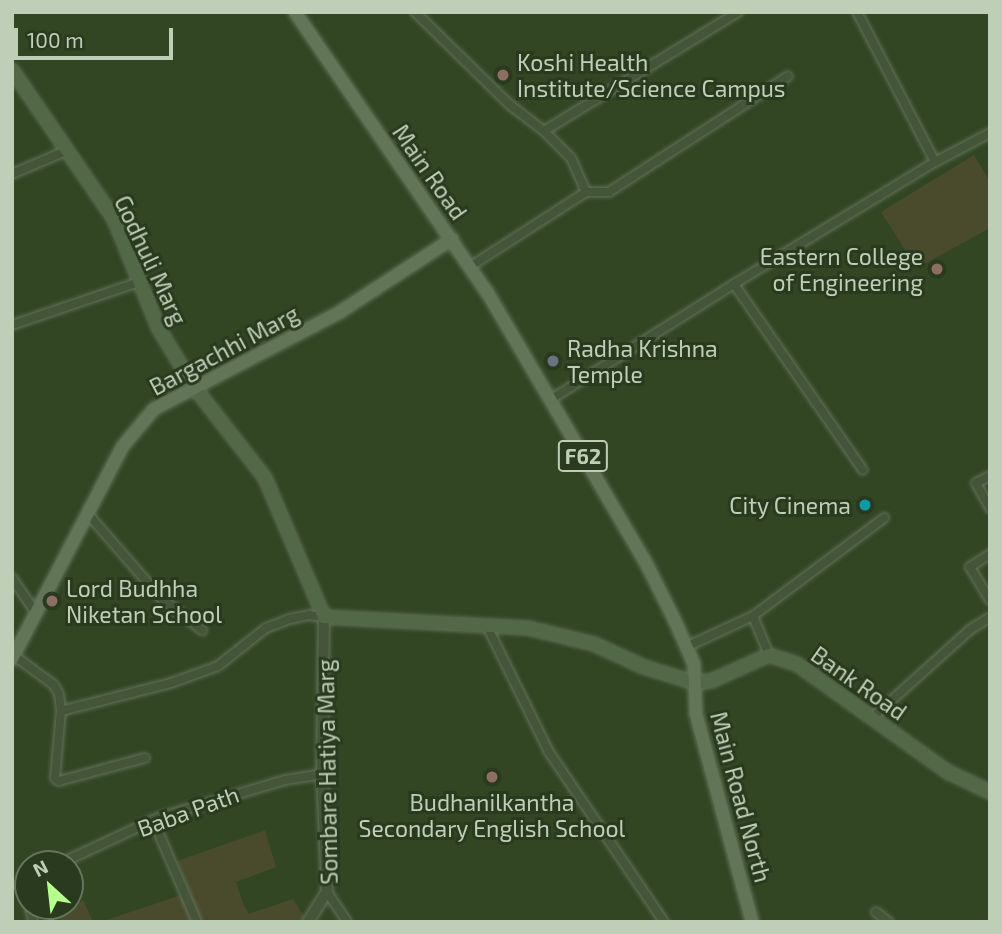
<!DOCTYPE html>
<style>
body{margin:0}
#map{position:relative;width:1002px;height:934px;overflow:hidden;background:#324624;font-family:"Exo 2",sans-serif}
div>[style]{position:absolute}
.green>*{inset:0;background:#4a4b2d}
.roads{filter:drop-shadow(0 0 2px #627258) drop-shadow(0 0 2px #627258)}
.minor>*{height:8px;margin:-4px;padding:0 4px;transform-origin:4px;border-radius:4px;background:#445539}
.tertiary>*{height:10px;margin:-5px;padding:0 5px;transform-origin:5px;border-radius:5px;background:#445539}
.secondary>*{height:12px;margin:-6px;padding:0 6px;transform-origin:6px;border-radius:6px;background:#526847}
.primary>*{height:12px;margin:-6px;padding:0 6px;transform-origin:6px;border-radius:6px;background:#637557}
.dots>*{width:19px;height:19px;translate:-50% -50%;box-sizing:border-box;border:4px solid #293a1e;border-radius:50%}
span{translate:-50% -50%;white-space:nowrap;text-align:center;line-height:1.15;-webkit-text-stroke:6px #293a1e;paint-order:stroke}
.shield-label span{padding:2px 5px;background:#293a1e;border:2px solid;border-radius:5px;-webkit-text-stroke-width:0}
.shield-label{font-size:21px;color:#bfceb7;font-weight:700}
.poi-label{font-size:23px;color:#bfceb7}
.left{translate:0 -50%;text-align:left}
.right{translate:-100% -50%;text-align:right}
.street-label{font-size:23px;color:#bfceb7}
.frame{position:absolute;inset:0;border:14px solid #bfceb7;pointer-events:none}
.north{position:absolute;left:14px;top:850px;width:70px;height:70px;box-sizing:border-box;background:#293a1e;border:2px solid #65755b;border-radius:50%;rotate:333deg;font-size:19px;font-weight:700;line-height:28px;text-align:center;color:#bfceb7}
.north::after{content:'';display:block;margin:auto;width:24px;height:32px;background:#b5ff8b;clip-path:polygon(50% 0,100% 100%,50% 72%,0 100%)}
.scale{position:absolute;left:14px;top:28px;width:159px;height:32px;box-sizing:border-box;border:4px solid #bfceb7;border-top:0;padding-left:9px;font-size:21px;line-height:24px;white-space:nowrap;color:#bfceb7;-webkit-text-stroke:5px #293a1e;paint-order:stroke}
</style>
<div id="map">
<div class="green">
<i style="clip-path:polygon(974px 155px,990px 182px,990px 228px,917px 268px,881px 212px)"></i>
<i style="clip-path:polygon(265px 830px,276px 867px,236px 882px,242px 901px,249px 914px,293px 899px,304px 916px,301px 922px,202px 922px,177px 861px)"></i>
<i style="clip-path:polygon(184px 894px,195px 922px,101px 922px)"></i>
<i style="clip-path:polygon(83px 900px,93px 922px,59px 922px,64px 914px)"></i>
</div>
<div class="roads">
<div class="minor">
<i style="left:415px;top:12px;width:133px;rotate:44.4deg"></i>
<i style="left:510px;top:105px;width:43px;rotate:37.4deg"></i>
<i style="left:544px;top:131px;width:38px;rotate:45deg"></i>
<i style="left:571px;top:158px;width:37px;rotate:66deg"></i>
<i style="left:857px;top:12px;width:169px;rotate:62.5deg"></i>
<i style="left:544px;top:131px;width:228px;rotate:-31.5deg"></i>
<i style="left:12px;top:174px;width:61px;rotate:-23.2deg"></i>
<i style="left:471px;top:266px;width:137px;rotate:-32.8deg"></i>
<i style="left:586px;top:192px;width:23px"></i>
<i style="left:609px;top:192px;width:213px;rotate:-32.9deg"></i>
<i style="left:734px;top:284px;width:226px;rotate:55.3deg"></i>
<i style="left:12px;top:325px;width:134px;rotate:-18.7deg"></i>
<i style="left:550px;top:400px;width:218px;rotate:-32.2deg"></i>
<i style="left:734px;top:284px;width:235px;rotate:-31.3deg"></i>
<i style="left:935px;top:162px;width:62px;rotate:-27.8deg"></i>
<i style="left:990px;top:476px;width:16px;rotate:153deg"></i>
<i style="left:976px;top:483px;width:29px;rotate:61deg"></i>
<i style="left:88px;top:514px;width:113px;rotate:49deg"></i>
<i style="left:162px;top:599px;width:51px;rotate:37.8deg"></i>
<i style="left:990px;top:554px;width:24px;rotate:147deg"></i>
<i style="left:970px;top:567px;width:39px;rotate:59deg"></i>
<i style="left:12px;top:578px;width:42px;rotate:55.6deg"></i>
<i style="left:486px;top:624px;width:143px;rotate:63.8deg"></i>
<i style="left:549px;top:752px;width:205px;rotate:55.9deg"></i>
<i style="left:686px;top:647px;width:74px;rotate:-24.8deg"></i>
<i style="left:769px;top:655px;width:42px;rotate:-112.3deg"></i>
<i style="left:753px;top:616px;width:164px;rotate:-36.8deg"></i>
<i style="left:16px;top:657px;width:47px;rotate:36.4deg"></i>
<i style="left:54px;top:685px;width:10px;rotate:61deg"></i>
<i style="left:59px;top:694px;width:17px;rotate:83deg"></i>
<i style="left:61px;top:711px;width:67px;rotate:95.1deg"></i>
<i style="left:55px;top:778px;width:5px;rotate:37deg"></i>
<i style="left:59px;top:781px;width:89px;rotate:-15deg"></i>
<i style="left:61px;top:711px;width:114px;rotate:-14.3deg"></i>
<i style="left:171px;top:683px;width:50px;rotate:-19.9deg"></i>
<i style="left:218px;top:666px;width:61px;rotate:-38.4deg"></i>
<i style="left:266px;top:628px;width:26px;rotate:-21deg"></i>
<i style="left:290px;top:619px;width:19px;rotate:-12deg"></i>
<i style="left:309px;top:615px;width:15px;rotate:8deg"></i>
<i style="left:872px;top:718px;width:133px;rotate:-42deg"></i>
<i style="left:971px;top:629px;width:22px;rotate:-32deg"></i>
<i style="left:153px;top:820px;width:111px;rotate:66.7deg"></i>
<i style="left:59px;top:864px;width:111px;rotate:-25deg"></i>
<i style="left:160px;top:817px;width:130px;rotate:-16.5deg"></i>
<i style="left:285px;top:780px;width:37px;rotate:-9deg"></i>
<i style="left:23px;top:876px;width:47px;rotate:77.7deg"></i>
<i style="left:327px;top:892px;width:36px;rotate:56deg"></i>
<i style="left:876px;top:912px;width:16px;rotate:38deg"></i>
</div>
<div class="tertiary">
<i style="left:308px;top:922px;width:36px;rotate:-58deg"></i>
<i style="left:327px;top:892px;width:118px;rotate:-92.4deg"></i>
<i style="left:322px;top:774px;width:157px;rotate:-89.3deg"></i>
</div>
<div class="secondary">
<i style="left:12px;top:70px;width:181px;rotate:55.6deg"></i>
<i style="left:114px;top:219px;width:119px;rotate:67.8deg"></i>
<i style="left:159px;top:329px;width:68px;rotate:58.9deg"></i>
<i style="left:194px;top:387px;width:115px;rotate:52deg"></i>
<i style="left:265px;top:478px;width:151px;rotate:67deg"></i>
<i style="left:324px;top:617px;width:204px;rotate:3.1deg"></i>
<i style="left:528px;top:628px;width:68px;rotate:13.6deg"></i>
<i style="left:594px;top:644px;width:55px;rotate:24.7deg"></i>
<i style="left:644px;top:667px;width:53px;rotate:17.4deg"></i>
<i style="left:695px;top:683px;width:16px;rotate:-7deg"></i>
<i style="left:711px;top:681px;width:64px;rotate:-24.1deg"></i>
<i style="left:769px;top:655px;width:29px;rotate:18deg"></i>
<i style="left:797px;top:664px;width:186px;rotate:35.6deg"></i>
<i style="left:948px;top:772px;width:47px;rotate:25.5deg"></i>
</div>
<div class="primary">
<i style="left:295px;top:12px;width:340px;rotate:55.6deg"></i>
<i style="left:487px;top:292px;width:316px;rotate:59.6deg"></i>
<i style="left:647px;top:565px;width:63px;rotate:63.4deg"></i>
<i style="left:675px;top:621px;width:47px;rotate:66.2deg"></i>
<i style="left:694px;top:664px;width:50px;rotate:87.7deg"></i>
<i style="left:696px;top:714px;width:215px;rotate:74.9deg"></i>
<i style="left:12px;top:659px;width:240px;rotate:-62.5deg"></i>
<i style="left:123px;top:446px;width:48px;rotate:-50deg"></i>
<i style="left:154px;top:409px;width:210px;rotate:-27.5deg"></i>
<i style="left:340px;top:312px;width:134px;rotate:-33.1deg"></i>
</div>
</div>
<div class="dots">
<i style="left:503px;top:75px;background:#8d6e63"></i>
<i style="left:937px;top:269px;background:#8d6e63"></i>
<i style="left:553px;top:361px;background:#6b7280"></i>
<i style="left:865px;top:505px;background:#0f9aa8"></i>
<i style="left:52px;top:601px;background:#8d6e63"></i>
<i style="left:492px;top:777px;background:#8d6e63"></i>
</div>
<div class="shield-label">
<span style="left:583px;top:456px">F62</span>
</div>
<div class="poi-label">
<span class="left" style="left:517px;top:75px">Koshi Health<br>Institute/Science Campus</span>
<span class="right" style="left:923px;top:269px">Eastern College<br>of Engineering</span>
<span class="left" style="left:567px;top:361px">Radha Krishna<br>Temple</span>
<span class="right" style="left:851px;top:505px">City Cinema</span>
<span class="left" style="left:66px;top:601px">Lord Budhha<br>Niketan School</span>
<span style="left:492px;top:815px">Budhanilkantha<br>Secondary English School</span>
</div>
<div class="street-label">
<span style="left:430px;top:172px;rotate:55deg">Main Road</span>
<span style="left:151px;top:260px;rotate:65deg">Godhuli Marg</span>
<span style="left:224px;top:350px;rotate:-28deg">Bargachhi Marg</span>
<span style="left:859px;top:683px;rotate:35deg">Bank Road</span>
<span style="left:327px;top:772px;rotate:-91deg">Sombare Hatiya Marg</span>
<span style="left:741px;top:797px;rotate:75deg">Main Road North</span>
<span style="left:188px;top:811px;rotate:-20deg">Baba Path</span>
</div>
<div class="frame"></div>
<div class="north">N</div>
<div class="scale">100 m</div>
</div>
